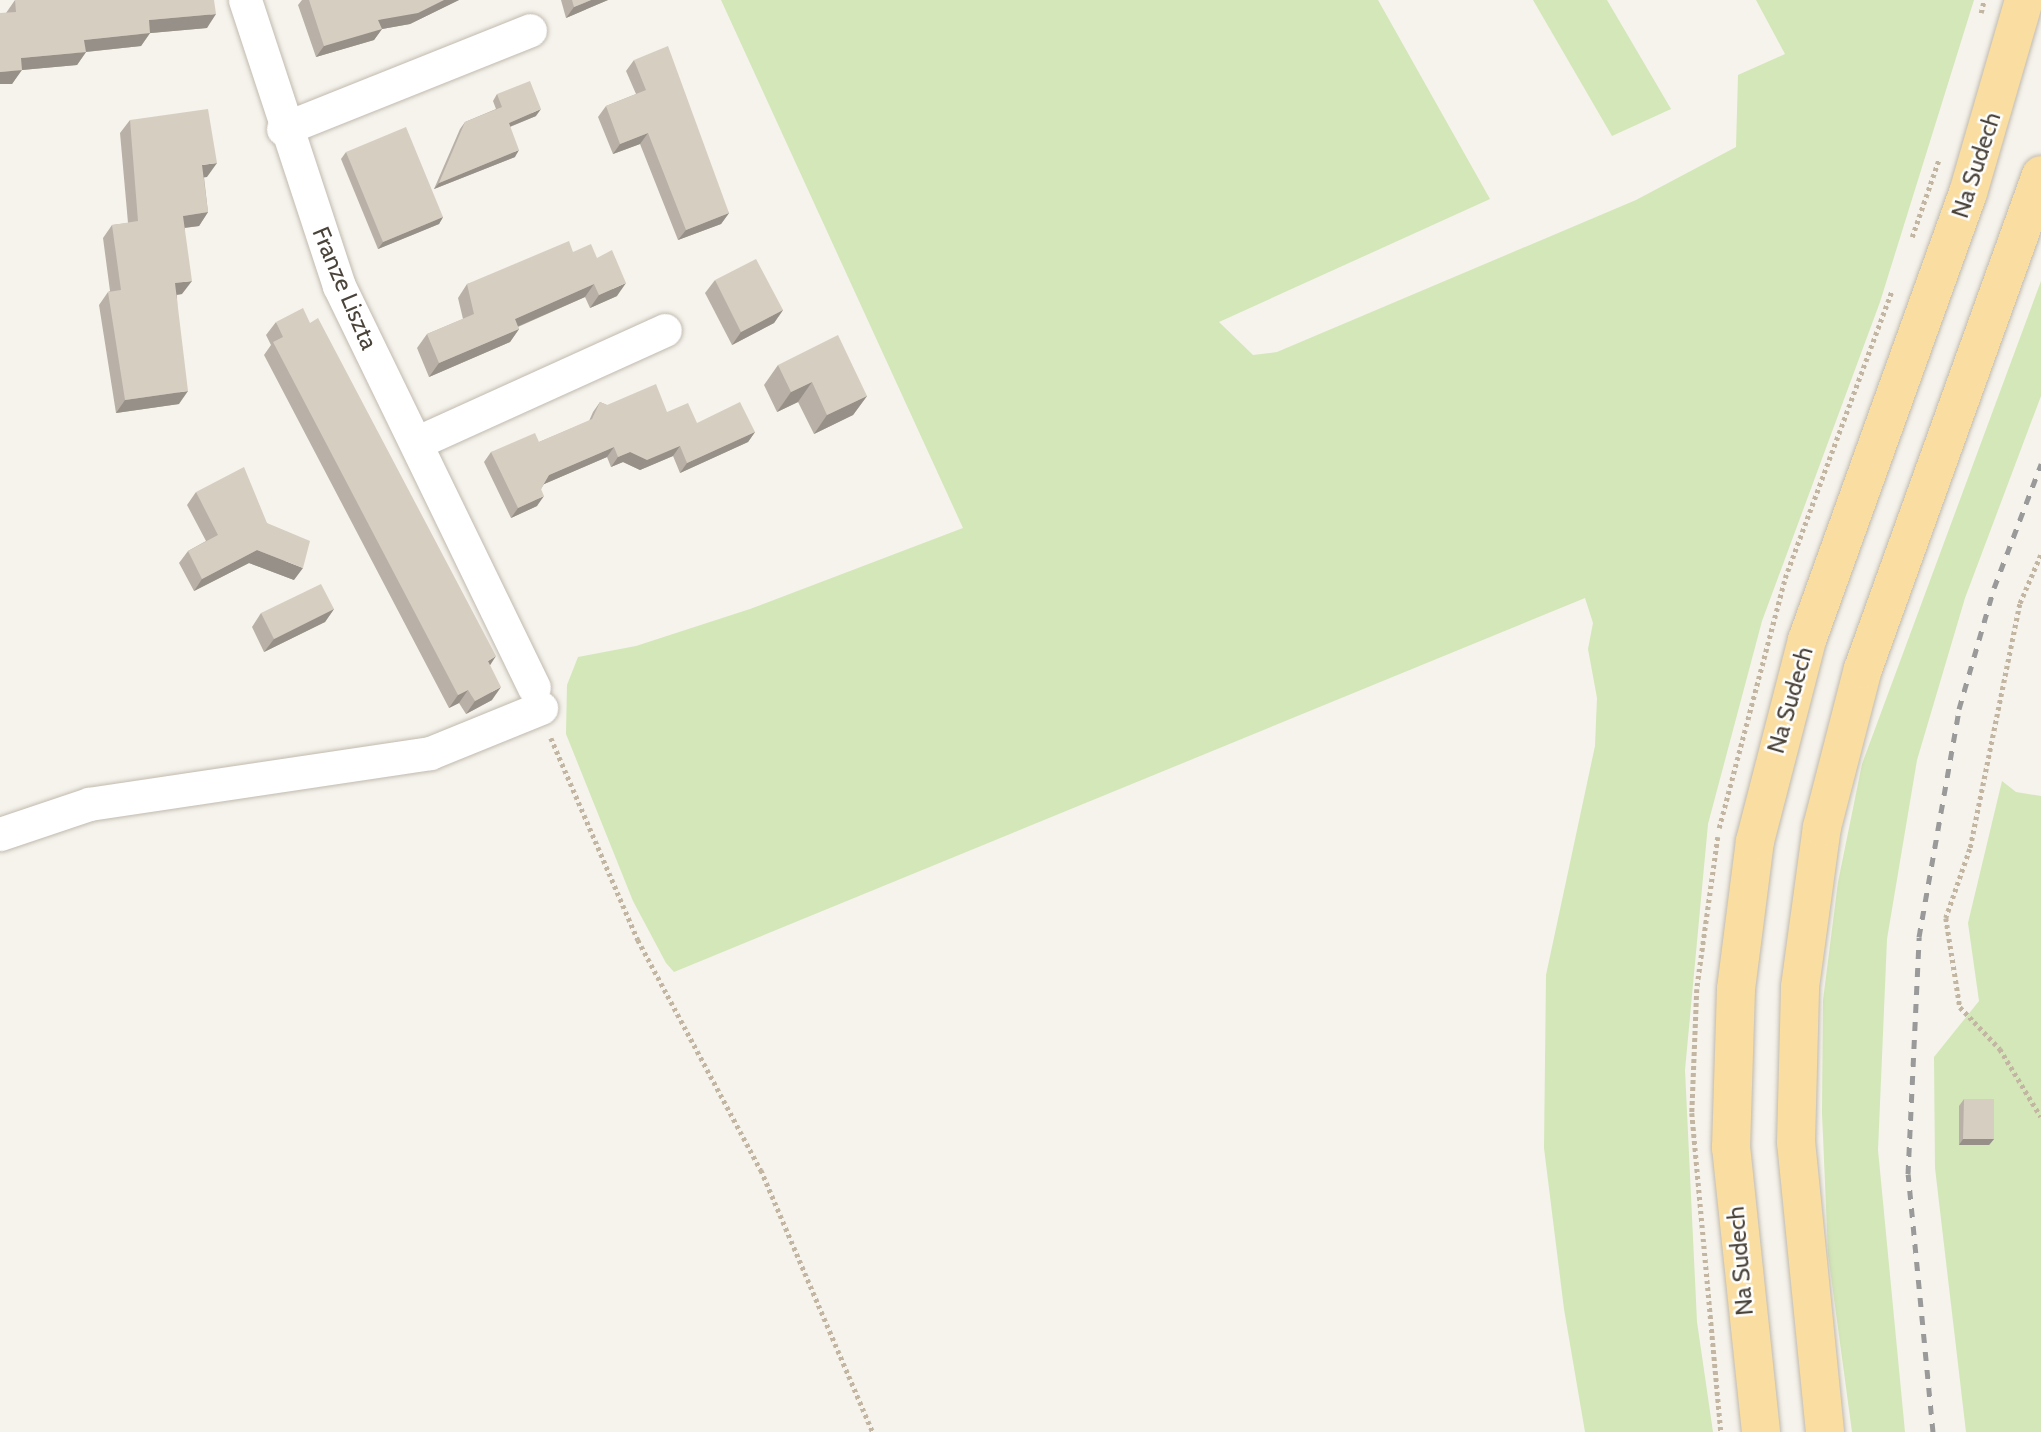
<!DOCTYPE html>
<style>
body{margin:0}
#map{position:relative;width:2041px;height:1432px;overflow:hidden;background:#f5f3ec;font-family:Cabin,sans-serif}
div>[style]{position:absolute}
.green>*{inset:0;background:#d3e7b8}
.path>*{height:4.5px;margin-top:-2.25px;transform-origin:0;background:repeating-linear-gradient(90deg,#c2b5a1 0 3.5px,transparent 0 7px)}
.roads{filter:drop-shadow(0 0 2px #c1baaf) drop-shadow(0 0 2px #c1baaf)}
.street>*{height:33px;margin:-16.5px;padding:0 16.5px;transform-origin:16.5px;border-radius:16.5px;background:#fff}
.primary>*{height:38px;margin:-19px;padding:0 19px;transform-origin:19px;border-radius:19px;background:#fadea1}
.rail>*{height:5px;margin-top:-2.5px;transform-origin:0;background:repeating-linear-gradient(90deg,#9a9a9a 0 9px,transparent 0 18px)}
.wall>*{inset:0;background:#b9b1a7}
.shaded-wall>*{inset:0;background:#969088}
.building>*{inset:0;background:#d7cec2}
span{translate:-50% -50%;white-space:nowrap;text-align:center;line-height:1.15;-webkit-text-stroke:5px #fff;paint-order:stroke}
.street-label{font-size:24px;color:#4a433a}
</style>
<div id="map">
<div class="green">
<i style="clip-path:polygon(721px 0,1378px 0,1490px 199px,1219px 322px,1253px 355px,1277px 352px,1636px 200px,1736px 147px,1738px 75px,1785px 54px,1756px 0,1974px 0,1880px 302px,1762px 621px,1708px 824px,1685px 1070px,1697px 1322px,1713px 1432px,1585px 1432px,1564px 1309px,1544px 1148px,1546px 975px,1595px 746px,1597px 698px,1588px 649px,1593px 623px,1585px 598px,674px 972px,666px 963px,633px 901px,566px 734px,567px 685px,578px 657px,636px 646px,750px 609px,963px 528px)"></i>
<i style="clip-path:polygon(1533px 0,1607px 0,1671px 109px,1612px 136px)"></i>
<i style="clip-path:polygon(2041px 281px,2041px 396px,1965px 598px,1917px 760px,1887px 939px,1878px 1150px,1905px 1432px,1852px 1432px,1828px 1254px,1822px 1113px,1823px 1000px,1838px 882px,1862px 764px)"></i>
<i style="clip-path:polygon(2002px 781px,2016px 792px,2041px 796px,2041px 1432px,1966px 1432px,1935px 1168px,1934px 1057px,1979px 1001px,1968px 923px)"></i>
</div>
<div class="path">
<i style="left:1981px;top:13px;width:13px;rotate:-77deg"></i>
<i style="left:1912px;top:237px;width:83px;rotate:-70.9deg"></i>
<i style="left:2041px;top:555px;width:53px;rotate:113.2deg"></i>
<i style="left:2020px;top:604px;width:250px;rotate:101.5deg"></i>
<i style="left:1970px;top:849px;width:73px;rotate:109.2deg"></i>
<i style="left:1946px;top:918px;width:90px;rotate:81.1deg"></i>
<i style="left:1960px;top:1007px;width:58px;rotate:46.4deg"></i>
<i style="left:2000px;top:1049px;width:79px;rotate:58.9deg"></i>
<i style="left:551px;top:738px;width:220px;rotate:66.7deg"></i>
<i style="left:638px;top:940px;width:261px;rotate:61.9deg"></i>
<i style="left:761px;top:1170px;width:285px;rotate:66.9deg"></i>
<i style="left:1719px;top:828px;width:259px;rotate:-75.2deg"></i>
<i style="left:1785px;top:578px;width:306px;rotate:-69.6deg"></i>
<i style="left:1718px;top:837px;width:153px;rotate:97.9deg"></i>
<i style="left:1697px;top:989px;width:124px;rotate:92.3deg"></i>
<i style="left:1692px;top:1113px;width:320px;rotate:84.8deg"></i>
</div>
<div class="roads">
<div class="street">
<i style="left:245px;top:0;width:301px;rotate:71.8deg"></i>
<i style="left:339px;top:286px;width:446px;rotate:64.1deg"></i>
<i style="left:283px;top:129px;width:266px;rotate:-21.8deg"></i>
<i style="left:418px;top:442px;width:271px;rotate:-24.4deg"></i>
<i style="left:0;top:834px;width:94px;rotate:-18.6deg"></i>
<i style="left:89px;top:804px;width:345px;rotate:-8.5deg"></i>
<i style="left:430px;top:753px;width:120px;rotate:-22.1deg"></i>
</div>
<div class="primary">
<i style="left:1761px;top:1432px;width:286px;rotate:-96deg"></i>
<i style="left:1731px;top:1148px;width:159px;rotate:-88.2deg"></i>
<i style="left:1736px;top:989px;width:149px;rotate:-82.7deg"></i>
<i style="left:1755px;top:841px;width:208px;rotate:-75.5deg"></i>
<i style="left:1807px;top:640px;width:475px;rotate:-70.2deg"></i>
<i style="left:1968px;top:193px;width:201px;rotate:-73.8deg"></i>
<i style="left:1825px;top:1432px;width:290px;rotate:-95.7deg"></i>
<i style="left:1796px;top:1143px;width:156px;rotate:-88.5deg"></i>
<i style="left:1800px;top:987px;width:162px;rotate:-82.2deg"></i>
<i style="left:1822px;top:827px;width:163px;rotate:-75.5deg"></i>
<i style="left:1863px;top:669px;width:525px;rotate:-70.18deg"></i>
</div>
</div>
<div class="rail">
<i style="left:1933px;top:1432px;width:259px;rotate:-95.5deg"></i>
<i style="left:1908px;top:1174px;width:237px;rotate:-87.3deg"></i>
<i style="left:1919px;top:937px;width:231px;rotate:-80deg"></i>
<i style="left:1959px;top:709px;width:126px;rotate:-73.9deg"></i>
<i style="left:1994px;top:588px;width:133px;rotate:-69.2deg"></i>
</div>
<div class="wall">
<i style="clip-path:polygon(15px 0,214px 0,207px 28px,150px 33px,141px 46px,86px 52px,77px 65px,21px 70px,12px 84px,0 84px,0 13px,6px 13px)"></i>
<i style="clip-path:polygon(302px 0,459px 0,410px 24px,382px 29px,374px 40px,316px 57px,298px 5px)"></i>
<i style="clip-path:polygon(561px 0,608px 0,566px 18px)"></i>
<i style="clip-path:polygon(634px 60px,729px 213px,721px 224px,678px 240px,640px 144px,613px 154px,598px 117px,606px 106px,636px 94px,626px 71px)"></i>
<i style="clip-path:polygon(497px 94px,536px 116px,510px 127px,515px 157px,434px 189px,460px 129px,465px 122px,496px 109px,493px 101px)"></i>
<i style="clip-path:polygon(130px 120px,207px 177px,204px 177px,208px 212px,199px 226px,185px 228px,182px 294px,177px 295px,179px 404px,116px 413px,99px 305px,108px 292px,110px 291px,103px 238px,112px 225px,128px 223px,120px 133px)"></i>
<i style="clip-path:polygon(346px 152px,443px 217px,439px 224px,378px 249px,341px 159px)"></i>
<i style="clip-path:polygon(573px 252px,597px 258px,617px 296px,590px 308px,585px 297px,518px 327px,519px 329px,510px 342px,429px 377px,417px 348px,427px 334px,463px 319px,458px 298px,467px 284px)"></i>
<i style="clip-path:polygon(715px 280px,783px 310px,774px 323px,732px 345px,705px 293px)"></i>
<i style="clip-path:polygon(276px 322px,490px 665px,492px 700px,466px 714px,459px 703px,449px 708px,264px 355px,271px 345px,266px 335px)"></i>
<i style="clip-path:polygon(778px 365px,867px 396px,853px 415px,814px 434px,798px 402px,777px 412px,764px 385px)"></i>
<i style="clip-path:polygon(600px 402px,607px 405px,667px 412px,697px 423px,755px 432px,748px 442px,680px 473px,673px 456px,640px 470px,623px 462px,611px 467px,607px 457px,544px 484px,541px 489px,537px 506px,511px 518px,484px 462px,491px 452px,539px 442px,589px 421px,593px 412px)"></i>
<i style="clip-path:polygon(196px 492px,267px 523px,294px 580px,249px 563px,194px 591px,179px 563px,188px 551px,206px 541px,187px 505px)"></i>
<i style="clip-path:polygon(334px 609px,325px 622px,264px 652px,252px 627px,261px 613px)"></i>
<i style="clip-path:polygon(1964px 1099px,1994px 1139px,1989px 1145px,1959px 1145px,1959px 1106px)"></i>
</div>
<div class="shaded-wall">
<i style="clip-path:polygon(444px 0,459px 0,410px 24px,382px 29px,374px 40px,316px 57px,324px 46px,378px 20px)"></i>
<i style="clip-path:polygon(591px 0,608px 0,566px 18px,574px 7px)"></i>
<i style="clip-path:polygon(216px 14px,207px 28px,140px 34px,149px 20px)"></i>
<i style="clip-path:polygon(150px 33px,141px 46px,75px 53px,84px 40px)"></i>
<i style="clip-path:polygon(86px 52px,77px 65px,11px 71px,21px 58px)"></i>
<i style="clip-path:polygon(22px 70px,12px 84px,0 84px,0 72px)"></i>
<i style="clip-path:polygon(541px 109px,536px 116px,504px 129px,509px 123px)"></i>
<i style="clip-path:polygon(648px 133px,640px 144px,613px 154px,620px 144px)"></i>
<i style="clip-path:polygon(519px 150px,515px 157px,434px 189px,439px 183px)"></i>
<i style="clip-path:polygon(217px 163px,207px 177px,193px 179px,202px 165px)"></i>
<i style="clip-path:polygon(208px 212px,199px 226px,174px 229px,183px 216px)"></i>
<i style="clip-path:polygon(729px 213px,721px 224px,678px 240px,686px 230px)"></i>
<i style="clip-path:polygon(443px 217px,439px 224px,378px 249px,383px 242px)"></i>
<i style="clip-path:polygon(192px 281px,182px 294px,166px 296px,175px 283px)"></i>
<i style="clip-path:polygon(626px 283px,617px 296px,590px 308px,599px 295px)"></i>
<i style="clip-path:polygon(594px 284px,585px 297px,505px 332px,515px 319px)"></i>
<i style="clip-path:polygon(783px 310px,774px 323px,732px 345px,741px 332px)"></i>
<i style="clip-path:polygon(519px 329px,510px 342px,429px 377px,439px 363px)"></i>
<i style="clip-path:polygon(812px 382px,798px 402px,777px 412px,791px 392px)"></i>
<i style="clip-path:polygon(188px 391px,179px 404px,116px 413px,125px 400px)"></i>
<i style="clip-path:polygon(867px 396px,853px 415px,814px 434px,827px 415px)"></i>
<i style="clip-path:polygon(755px 432px,748px 442px,680px 473px,687px 463px)"></i>
<i style="clip-path:polygon(680px 446px,673px 456px,640px 470px,623px 462px,611px 467px,618px 457px,630px 452px)"></i>
<i style="clip-path:polygon(614px 447px,607px 457px,542px 485px,549px 475px)"></i>
<i style="clip-path:polygon(544px 496px,537px 506px,511px 518px,518px 508px)"></i>
<i style="clip-path:polygon(257px 550px,303px 568px,294px 580px,249px 563px,194px 591px,202px 579px)"></i>
<i style="clip-path:polygon(334px 609px,325px 622px,264px 652px,274px 639px)"></i>
<i style="clip-path:polygon(496px 656px,487px 670px,488px 661px)"></i>
<i style="clip-path:polygon(501px 687px,492px 700px,466px 714px,475px 701px)"></i>
<i style="clip-path:polygon(468px 690px,459px 703px,449px 708px,458px 695px)"></i>
<i style="clip-path:polygon(1963px 1139px,1994px 1139px,1989px 1145px,1959px 1145px)"></i>
</div>
<div class="building">
<i style="clip-path:polygon(15px 0,214px 0,216px 14px,149px 20px,150px 33px,84px 40px,86px 52px,21px 58px,22px 70px,0 72px,0 13px,16px 12px)"></i>
<i style="clip-path:polygon(309px 0,444px 0,418px 13px,378px 20px,382px 29px,324px 46px)"></i>
<i style="clip-path:polygon(572px 0,591px 0,574px 7px)"></i>
<i style="clip-path:polygon(668px 46px,729px 213px,686px 230px,648px 133px,620px 144px,606px 106px,646px 90px,634px 60px)"></i>
<i style="clip-path:polygon(530px 81px,541px 109px,509px 123px,519px 150px,439px 183px,465px 122px,502px 107px,497px 94px)"></i>
<i style="clip-path:polygon(208px 109px,217px 163px,202px 165px,208px 212px,183px 216px,192px 281px,175px 283px,188px 391px,125px 400px,108px 292px,121px 290px,112px 225px,138px 221px,130px 120px)"></i>
<i style="clip-path:polygon(406px 127px,443px 217px,383px 242px,346px 152px)"></i>
<i style="clip-path:polygon(569px 241px,573px 252px,591px 244px,597px 258px,612px 250px,626px 283px,599px 295px,594px 284px,515px 319px,519px 329px,439px 363px,427px 334px,474px 314px,467px 284px)"></i>
<i style="clip-path:polygon(756px 259px,783px 310px,741px 332px,715px 280px)"></i>
<i style="clip-path:polygon(303px 308px,310px 323px,318px 318px,496px 656px,488px 661px,501px 687px,475px 701px,468px 690px,458px 695px,273px 342px,283px 337px,276px 322px)"></i>
<i style="clip-path:polygon(838px 335px,867px 396px,827px 415px,812px 382px,791px 392px,778px 365px)"></i>
<i style="clip-path:polygon(656px 384px,667px 412px,688px 403px,697px 423px,740px 402px,755px 432px,687px 463px,680px 446px,647px 460px,630px 452px,618px 457px,614px 447px,549px 475px,541px 489px,544px 496px,518px 508px,491px 452px,535px 433px,539px 442px,592px 419px,600px 402px,607px 405px)"></i>
<i style="clip-path:polygon(244px 467px,267px 523px,310px 541px,303px 568px,257px 550px,202px 579px,188px 551px,218px 535px,196px 492px)"></i>
<i style="clip-path:polygon(321px 584px,334px 609px,274px 639px,261px 613px)"></i>
<i style="clip-path:polygon(1964px 1099px,1994px 1099px,1994px 1139px,1963px 1139px)"></i>
</div>
<div class="street-label">
<span style="left:1976px;top:165px;rotate:-72deg">Na Sudech</span>
<span style="left:345px;top:288px;rotate:67deg">Franze Liszta</span>
<span style="left:1790px;top:700px;rotate:-74deg">Na Sudech</span>
<span style="left:1740px;top:1261px;rotate:-95deg">Na Sudech</span>
</div>
</div>
